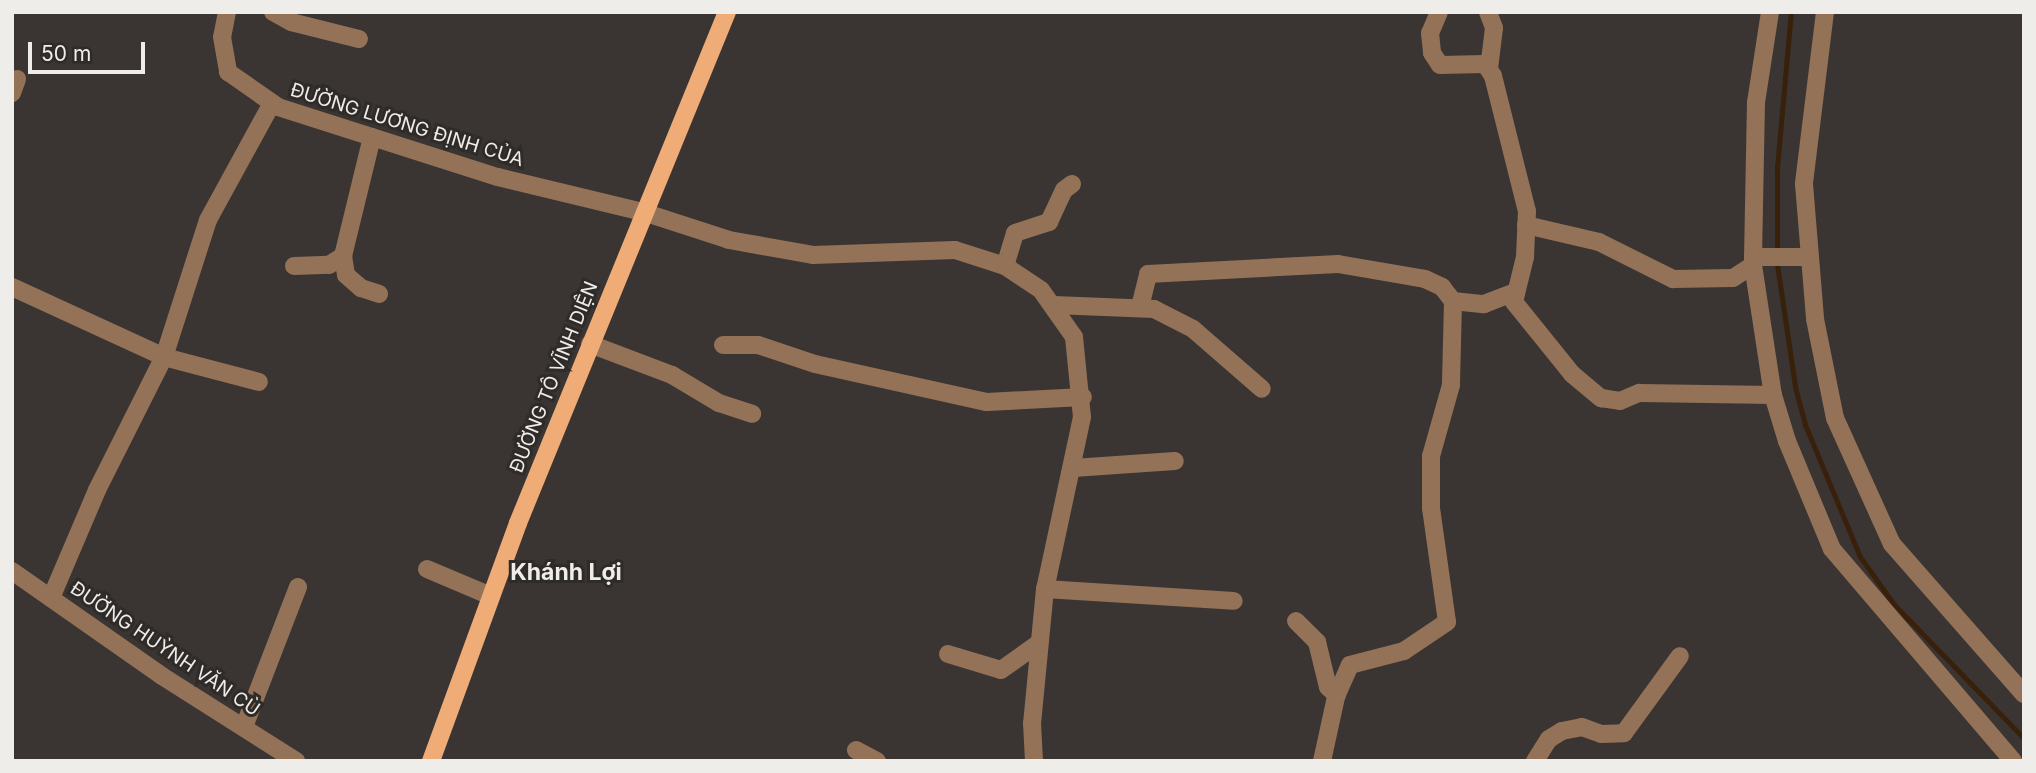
<!DOCTYPE html>
<meta charset="utf-8">
<style>
body{margin:0}
#map{position:relative;width:2036px;height:773px;overflow:hidden;background:#3a3532;font-family:Inter,sans-serif}
div>[style]{position:absolute}
.stream>*{height:4.5px;margin:-2.25px;padding:0 2.25px;transform-origin:2.25px;border-radius:2.25px;background:#38200b}
.minor>*{height:18px;margin:-9px;padding:0 9px;transform-origin:9px;border-radius:9px;background:#937258}
.major>*{height:18px;margin:-9px;padding:0 9px;transform-origin:9px;border-radius:9px;background:#efac76}
span{translate:-50% -50%;white-space:nowrap;text-align:center;line-height:1.15;-webkit-text-stroke:6px #2f2b28;paint-order:stroke}
.street-label{font-size:19px;color:#efedea}
.quarter-label{font-size:23px;color:#efedea;font-weight:700}
.frame{position:absolute;inset:0;border:14px solid #efedea;pointer-events:none}
.scale{position:absolute;left:28px;top:42px;width:117px;height:32px;box-sizing:border-box;border:4px solid #efedea;border-top:0;padding-left:9px;font-size:21px;line-height:24px;white-space:nowrap;color:#efedea;-webkit-text-stroke:5px #2f2b28;paint-order:stroke}
</style>
<div id="map">
<div class="stream">
<i style="left:1777px;top:252px;width:84px;rotate:-90deg"></i>
<i style="left:1777px;top:168px;width:157px;rotate:-84.9deg"></i>
<i style="left:1777px;top:261px;width:129px;rotate:81.6deg"></i>
<i style="left:1796px;top:389px;width:38px;rotate:75deg"></i>
<i style="left:1806px;top:426px;width:141px;rotate:67.4deg"></i>
<i style="left:1860px;top:556px;width:59px;rotate:54.7deg"></i>
<i style="left:1894px;top:604px;width:187px;rotate:45.9deg"></i>
</div>
<div class="minor">
<i style="left:227px;top:12px;width:25px;rotate:101deg"></i>
<i style="left:222px;top:37px;width:36px;rotate:80deg"></i>
<i style="left:228px;top:72px;width:61px;rotate:35deg"></i>
<i style="left:278px;top:107px;width:231px;rotate:17.7deg"></i>
<i style="left:498px;top:177px;width:149px;rotate:13.6deg"></i>
<i style="left:643px;top:212px;width:90px;rotate:18deg"></i>
<i style="left:729px;top:240px;width:85px;rotate:10.1deg"></i>
<i style="left:813px;top:255px;width:142px;rotate:-2deg"></i>
<i style="left:955px;top:250px;width:52px;rotate:17.7deg"></i>
<i style="left:1005px;top:266px;width:43px;rotate:33.7deg"></i>
<i style="left:1041px;top:290px;width:57px;rotate:54.9deg"></i>
<i style="left:1074px;top:337px;width:80px;rotate:84.3deg"></i>
<i style="left:1082px;top:417px;width:176px;rotate:102.1deg"></i>
<i style="left:1045px;top:589px;width:135px;rotate:95.5deg"></i>
<i style="left:1032px;top:723px;width:38px;rotate:87deg"></i>
<i style="left:273px;top:12px;width:21px;rotate:29deg"></i>
<i style="left:291px;top:22px;width:70px;rotate:14deg"></i>
<i style="left:1439px;top:12px;width:23px;rotate:113deg"></i>
<i style="left:1430px;top:33px;width:20px;rotate:84deg"></i>
<i style="left:1432px;top:53px;width:14px;rotate:56deg"></i>
<i style="left:1440px;top:65px;width:45px;rotate:-1.3deg"></i>
<i style="left:1485px;top:64px;width:14px;rotate:56deg"></i>
<i style="left:1493px;top:76px;width:139px;rotate:75.9deg"></i>
<i style="left:1527px;top:211px;width:46px;rotate:92.5deg"></i>
<i style="left:1525px;top:257px;width:46px;rotate:103.7deg"></i>
<i style="left:1514px;top:302px;width:92px;rotate:51.1deg"></i>
<i style="left:1572px;top:374px;width:38px;rotate:40deg"></i>
<i style="left:1601px;top:398px;width:19px;rotate:9deg"></i>
<i style="left:1620px;top:401px;width:21px;rotate:-23deg"></i>
<i style="left:1639px;top:393px;width:134px;rotate:0.9deg"></i>
<i style="left:1488px;top:12px;width:17px;rotate:69deg"></i>
<i style="left:1494px;top:28px;width:41px;rotate:97deg"></i>
<i style="left:1770px;top:12px;width:91px;rotate:98.8deg"></i>
<i style="left:1756px;top:102px;width:163px;rotate:91.1deg"></i>
<i style="left:1753px;top:265px;width:132px;rotate:81.3deg"></i>
<i style="left:1773px;top:395px;width:48px;rotate:73.1deg"></i>
<i style="left:1787px;top:441px;width:117px;rotate:67.4deg"></i>
<i style="left:1832px;top:549px;width:279px;rotate:49.5deg"></i>
<i style="left:1825px;top:12px;width:173px;rotate:97deg"></i>
<i style="left:1804px;top:184px;width:135px;rotate:85.3deg"></i>
<i style="left:1815px;top:319px;width:101px;rotate:78.6deg"></i>
<i style="left:1835px;top:418px;width:138px;rotate:65.7deg"></i>
<i style="left:1892px;top:544px;width:200px;rotate:48.7deg"></i>
<i style="left:12px;top:93px;width:15px;rotate:-70deg"></i>
<i style="left:372px;top:137px;width:122px;rotate:103.7deg"></i>
<i style="left:343px;top:256px;width:19px;rotate:81deg"></i>
<i style="left:346px;top:275px;width:20px;rotate:41deg"></i>
<i style="left:361px;top:288px;width:19px;rotate:18deg"></i>
<i style="left:1526px;top:225px;width:75px;rotate:13.1deg"></i>
<i style="left:1599px;top:242px;width:83px;rotate:26.6deg"></i>
<i style="left:1673px;top:279px;width:60px;rotate:-1deg"></i>
<i style="left:1733px;top:278px;width:24px;rotate:-33deg"></i>
<i style="left:1753px;top:257px;width:57px"></i>
<i style="left:294px;top:266px;width:35px;rotate:-2deg"></i>
<i style="left:329px;top:265px;width:17px;rotate:-33deg"></i>
<i style="left:1005px;top:266px;width:34px;rotate:-73deg"></i>
<i style="left:1015px;top:233px;width:36px;rotate:-18deg"></i>
<i style="left:1049px;top:222px;width:35px;rotate:-65deg"></i>
<i style="left:1064px;top:190px;width:10px;rotate:-37deg"></i>
<i style="left:12px;top:287px;width:167px;rotate:24.7deg"></i>
<i style="left:164px;top:357px;width:98px;rotate:14.7deg"></i>
<i style="left:1453px;top:301px;width:31px;rotate:6deg"></i>
<i style="left:1484px;top:304px;width:31px;rotate:-21deg"></i>
<i style="left:1054px;top:305px;width:100px;rotate:2.3deg"></i>
<i style="left:1154px;top:309px;width:44px;rotate:27.1deg"></i>
<i style="left:1193px;top:329px;width:91px;rotate:41deg"></i>
<i style="left:1140px;top:307px;width:34px;rotate:-76deg"></i>
<i style="left:1148px;top:274px;width:190px;rotate:-3deg"></i>
<i style="left:1338px;top:264px;width:88px;rotate:9.8deg"></i>
<i style="left:1425px;top:279px;width:19px;rotate:25deg"></i>
<i style="left:1442px;top:287px;width:18px;rotate:52deg"></i>
<i style="left:1453px;top:301px;width:84px;rotate:91.4deg"></i>
<i style="left:1451px;top:385px;width:74px;rotate:105.7deg"></i>
<i style="left:1431px;top:456px;width:52px;rotate:90deg"></i>
<i style="left:1431px;top:508px;width:115px;rotate:82deg"></i>
<i style="left:1447px;top:622px;width:52px;rotate:146deg"></i>
<i style="left:1404px;top:651px;width:56px;rotate:165.5deg"></i>
<i style="left:1350px;top:665px;width:35px;rotate:114deg"></i>
<i style="left:1336px;top:697px;width:66px;rotate:102.3deg"></i>
<i style="left:590px;top:344px;width:88px;rotate:20.7deg"></i>
<i style="left:672px;top:375px;width:55px;rotate:30.8deg"></i>
<i style="left:719px;top:403px;width:35px;rotate:18deg"></i>
<i style="left:723px;top:345px;width:35px"></i>
<i style="left:758px;top:345px;width:60px;rotate:18.4deg"></i>
<i style="left:815px;top:364px;width:176px;rotate:12.5deg"></i>
<i style="left:987px;top:402px;width:96px;rotate:-3deg"></i>
<i style="left:1073px;top:468px;width:102px;rotate:-3.9deg"></i>
<i style="left:427px;top:569px;width:69px;rotate:22.9deg"></i>
<i style="left:12px;top:571px;width:183px;rotate:35deg"></i>
<i style="left:162px;top:676px;width:159px;rotate:32.4deg"></i>
<i style="left:1045px;top:589px;width:189px;rotate:3.6deg"></i>
<i style="left:51px;top:598px;width:117px;rotate:-66.9deg"></i>
<i style="left:97px;top:490px;width:149px;rotate:-63.3deg"></i>
<i style="left:164px;top:357px;width:144px;rotate:-72.2deg"></i>
<i style="left:208px;top:220px;width:133px;rotate:-61.3deg"></i>
<i style="left:1296px;top:621px;width:30px;rotate:45deg"></i>
<i style="left:1317px;top:642px;width:46px;rotate:76.3deg"></i>
<i style="left:1328px;top:687px;width:12px;rotate:42deg"></i>
<i style="left:948px;top:654px;width:55px;rotate:16.8deg"></i>
<i style="left:1001px;top:670px;width:47px;rotate:-35.4deg"></i>
<i style="left:244px;top:727px;width:150px;rotate:-68.9deg"></i>
<i style="left:856px;top:750px;width:24px;rotate:28deg"></i>
<i style="left:1535px;top:761px;width:26px;rotate:-58deg"></i>
<i style="left:1549px;top:739px;width:15px;rotate:-32deg"></i>
<i style="left:1562px;top:731px;width:20px;rotate:-11deg"></i>
<i style="left:1582px;top:727px;width:20px;rotate:20deg"></i>
<i style="left:1601px;top:734px;width:23px;rotate:-2deg"></i>
<i style="left:1624px;top:733px;width:95px;rotate:-54deg"></i>
</div>
<div class="major">
<i style="left:431px;top:761px;width:253px;rotate:-69.9deg"></i>
<i style="left:518px;top:523px;width:552px;rotate:-67.76deg"></i>
</div>
<div class="street-label">
<span style="left:407px;top:125px;rotate:17deg">ĐƯỜNG LƯƠNG ĐỊNH CỦA</span>
<span style="left:554px;top:377px;rotate:-68deg">ĐƯỜNG TÔ VĨNH DIỆN</span>
<span style="left:165px;top:649px;rotate:34deg">ĐƯỜNG HUỲNH VĂN CÙ</span>
</div>
<div class="quarter-label">
<span style="left:566px;top:572px">Khánh Lợi</span>
</div>
<div class="frame"></div>
<div class="scale">50 m</div>
</div>
